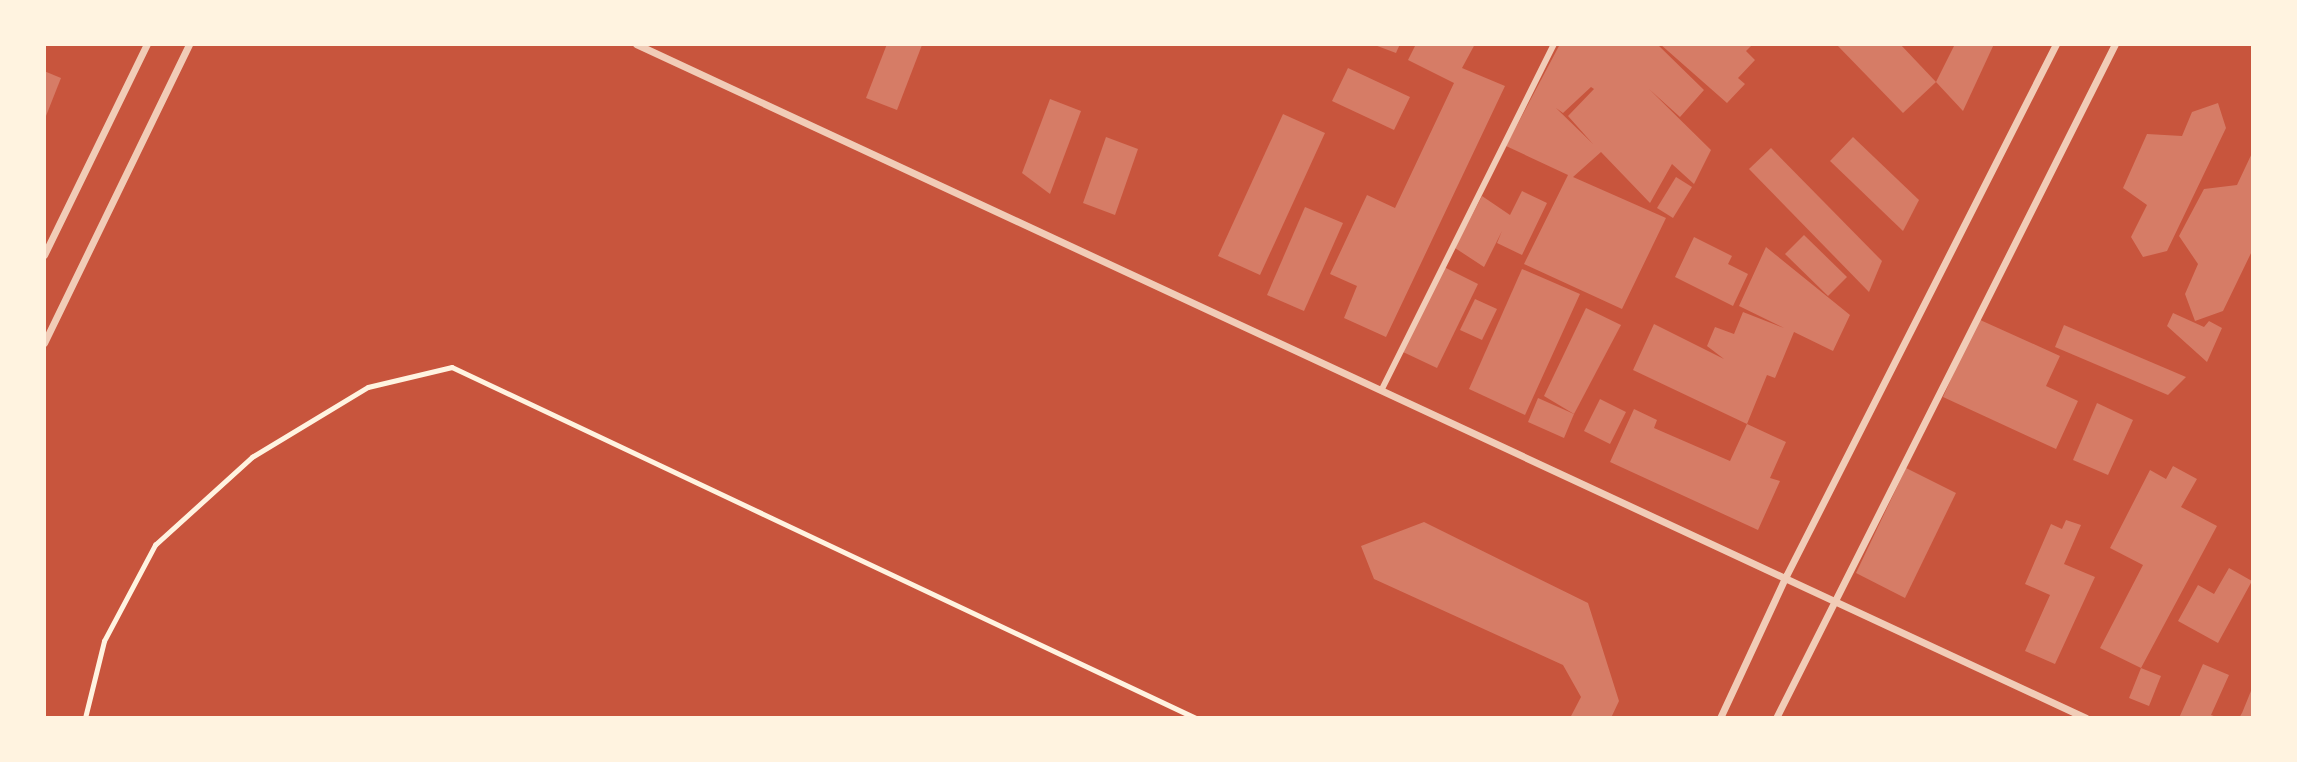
<!DOCTYPE html>
<style>
body{margin:0}
#map{position:relative;width:2297px;height:762px;overflow:hidden;background:#c8553d;font-family:Poppins,sans-serif}
div>[style]{position:absolute}
.building>*{inset:0;background:#d67c66}
.path>*{height:4.5px;margin:-2.25px;padding:0 2.25px;transform-origin:2.25px;border-radius:2.25px;background:#fff3e0}
.pedestrian>*{height:6px;margin:-3px;padding:0 3px;transform-origin:3px;border-radius:3px;background:#f1ccb7}
.minor>*{height:7px;margin:-3.5px;padding:0 3.5px;transform-origin:3.5px;border-radius:3.5px;background:#f1ccb7}
span{translate:-50% -50%;white-space:nowrap;text-align:center;line-height:1.15;-webkit-text-stroke:5px #fff3e0;paint-order:stroke}
.frame{position:absolute;inset:0;border:46px solid #fff3e0;pointer-events:none}
</style>
<div id="map">
<div class="building">
<i style="clip-path:polygon(887px 44px,922px 45px,897px 110px,866px 98px)"></i>
<i style="clip-path:polygon(1372px 44px,1400px 44px,1396px 53px)"></i>
<i style="clip-path:polygon(1416px 44px,1475px 44px,1462px 68px,1505px 86px,1386px 337px,1344px 318px,1357px 286px,1330px 274px,1367px 195px,1395px 208px,1454px 83px,1408px 60px)"></i>
<i style="clip-path:polygon(evenodd,1560px 44px,1657px 44px,1704px 90px,1680px 117px,1649px 89px,1711px 150px,1694px 184px,1672px 164px,1650px 203px,1601px 152px,1573px 177px,1666px 218px,1622px 309px,1524px 264px,1568px 175px,1506px 146px,1560px 44px,1591px 87px,1594px 89px,1568px 116px,1593px 144px,1556px 108px,1563px 113px,1591px 87px)"></i>
<i style="clip-path:polygon(1660px 44px,1753px 44px,1746px 51px,1755px 60px,1738px 78px,1745px 84px,1727px 103px)"></i>
<i style="clip-path:polygon(1836px 44px,1900px 44px,1936px 82px,1903px 113px)"></i>
<i style="clip-path:polygon(1955px 44px,1994px 44px,1963px 111px,1936px 82px)"></i>
<i style="clip-path:polygon(1348px 68px,1410px 97px,1394px 130px,1332px 101px)"></i>
<i style="clip-path:polygon(44px 71px,61px 78px,44px 121px)"></i>
<i style="clip-path:polygon(1050px 99px,1081px 111px,1050px 194px,1022px 173px)"></i>
<i style="clip-path:polygon(2218px 103px,2226px 128px,2167px 251px,2143px 257px,2131px 237px,2147px 205px,2123px 188px,2147px 134px,2182px 136px,2192px 112px)"></i>
<i style="clip-path:polygon(1283px 114px,1325px 133px,1260px 275px,1218px 256px)"></i>
<i style="clip-path:polygon(1106px 137px,1138px 149px,1115px 215px,1083px 203px)"></i>
<i style="clip-path:polygon(1853px 137px,1919px 200px,1903px 231px,1830px 161px)"></i>
<i style="clip-path:polygon(1771px 148px,1882px 261px,1869px 292px,1749px 169px)"></i>
<i style="clip-path:polygon(2253px 151px,2253px 249px,2223px 311px,2195px 321px,2185px 294px,2198px 264px,2179px 236px,2204px 189px,2237px 185px)"></i>
<i style="clip-path:polygon(1676px 177px,1692px 187px,1673px 218px,1657px 208px)"></i>
<i style="clip-path:polygon(1522px 191px,1547px 203px,1522px 255px,1497px 243px,1502px 231px,1484px 267px,1455px 248px,1482px 196px,1510px 215px)"></i>
<i style="clip-path:polygon(1305px 207px,1343px 223px,1304px 311px,1267px 295px)"></i>
<i style="clip-path:polygon(1804px 235px,1847px 277px,1828px 296px,1785px 254px)"></i>
<i style="clip-path:polygon(1694px 237px,1732px 256px,1728px 264px,1748px 274px,1733px 306px,1675px 277px)"></i>
<i style="clip-path:polygon(1766px 247px,1850px 315px,1833px 351px,1794px 332px,1775px 378px,1767px 375px,1747px 424px,1633px 370px,1654px 324px,1724px 359px,1707px 346px,1715px 327px,1734px 334px,1743px 312px,1784px 328px,1739px 306px)"></i>
<i style="clip-path:polygon(1444px 267px,1478px 284px,1437px 368px,1403px 352px)"></i>
<i style="clip-path:polygon(1522px 269px,1580px 294px,1525px 415px,1469px 389px)"></i>
<i style="clip-path:polygon(1475px 299px,1497px 309px,1482px 340px,1460px 330px)"></i>
<i style="clip-path:polygon(1586px 308px,1621px 325px,1574px 414px,1544px 396px)"></i>
<i style="clip-path:polygon(2173px 313px,2204px 327px,2209px 321px,2222px 328px,2207px 362px,2167px 326px)"></i>
<i style="clip-path:polygon(1978px 319px,2060px 356px,2046px 386px,2078px 401px,2056px 449px,1943px 397px)"></i>
<i style="clip-path:polygon(2064px 325px,2186px 377px,2168px 395px,2055px 347px)"></i>
<i style="clip-path:polygon(1538px 398px,1574px 414px,1564px 438px,1528px 422px)"></i>
<i style="clip-path:polygon(1600px 399px,1626px 412px,1610px 444px,1584px 431px)"></i>
<i style="clip-path:polygon(2097px 403px,2133px 420px,2108px 475px,2073px 460px)"></i>
<i style="clip-path:polygon(1634px 409px,1657px 420px,1654px 428px,1730px 461px,1747px 424px,1786px 442px,1770px 478px,1780px 481px,1758px 530px,1610px 462px)"></i>
<i style="clip-path:polygon(2173px 466px,2197px 479px,2181px 507px,2217px 526px,2141px 668px,2161px 676px,2149px 706px,2129px 698px,2141px 668px,2100px 648px,2143px 565px,2110px 548px,2150px 470px,2166px 479px)"></i>
<i style="clip-path:polygon(1906px 468px,1956px 493px,1905px 598px,1856px 573px)"></i>
<i style="clip-path:polygon(2066px 520px,2081px 525px,2064px 564px,2095px 577px,2055px 664px,2025px 651px,2050px 595px,2025px 584px,2051px 524px,2062px 529px)"></i>
<i style="clip-path:polygon(1424px 522px,1588px 603px,1619px 701px,1611px 718px,1570px 718px,1581px 697px,1563px 665px,1374px 579px,1361px 546px)"></i>
<i style="clip-path:polygon(2229px 568px,2252px 581px,2218px 643px,2178px 621px,2198px 585px,2214px 594px)"></i>
<i style="clip-path:polygon(2203px 664px,2229px 675px,2211px 715px,2219px 718px,2179px 718px)"></i>
<i style="clip-path:polygon(2253px 686px,2253px 718px,2239px 718px,2242px 713px)"></i>
</div>
<div class="path">
<i style="left:85px;top:718px;width:79px;rotate:-76.1deg"></i>
<i style="left:104px;top:641px;width:109px;rotate:-62deg"></i>
<i style="left:155px;top:545px;width:131px;rotate:-42.2deg"></i>
<i style="left:252px;top:457px;width:135px;rotate:-31.1deg"></i>
<i style="left:368px;top:387px;width:86px;rotate:-13.4deg"></i>
<i style="left:452px;top:367px;width:823px;rotate:25.26deg"></i>
</div>
<div class="pedestrian">
<i style="left:1382px;top:389px;width:385px;rotate:-63.5deg"></i>
</div>
<div class="minor">
<i style="left:636px;top:44px;width:1599px;rotate:24.93deg"></i>
<i style="left:44px;top:255px;width:235px;rotate:-64deg"></i>
<i style="left:44px;top:343px;width:332px;rotate:-64.1deg"></i>
<i style="left:1720px;top:718px;width:157px;rotate:-65.1deg"></i>
<i style="left:1786px;top:576px;width:597px;rotate:-63.09deg"></i>
<i style="left:1776px;top:718px;width:754px;rotate:-63.3deg"></i>
</div>
<div class="frame"></div>
</div>
